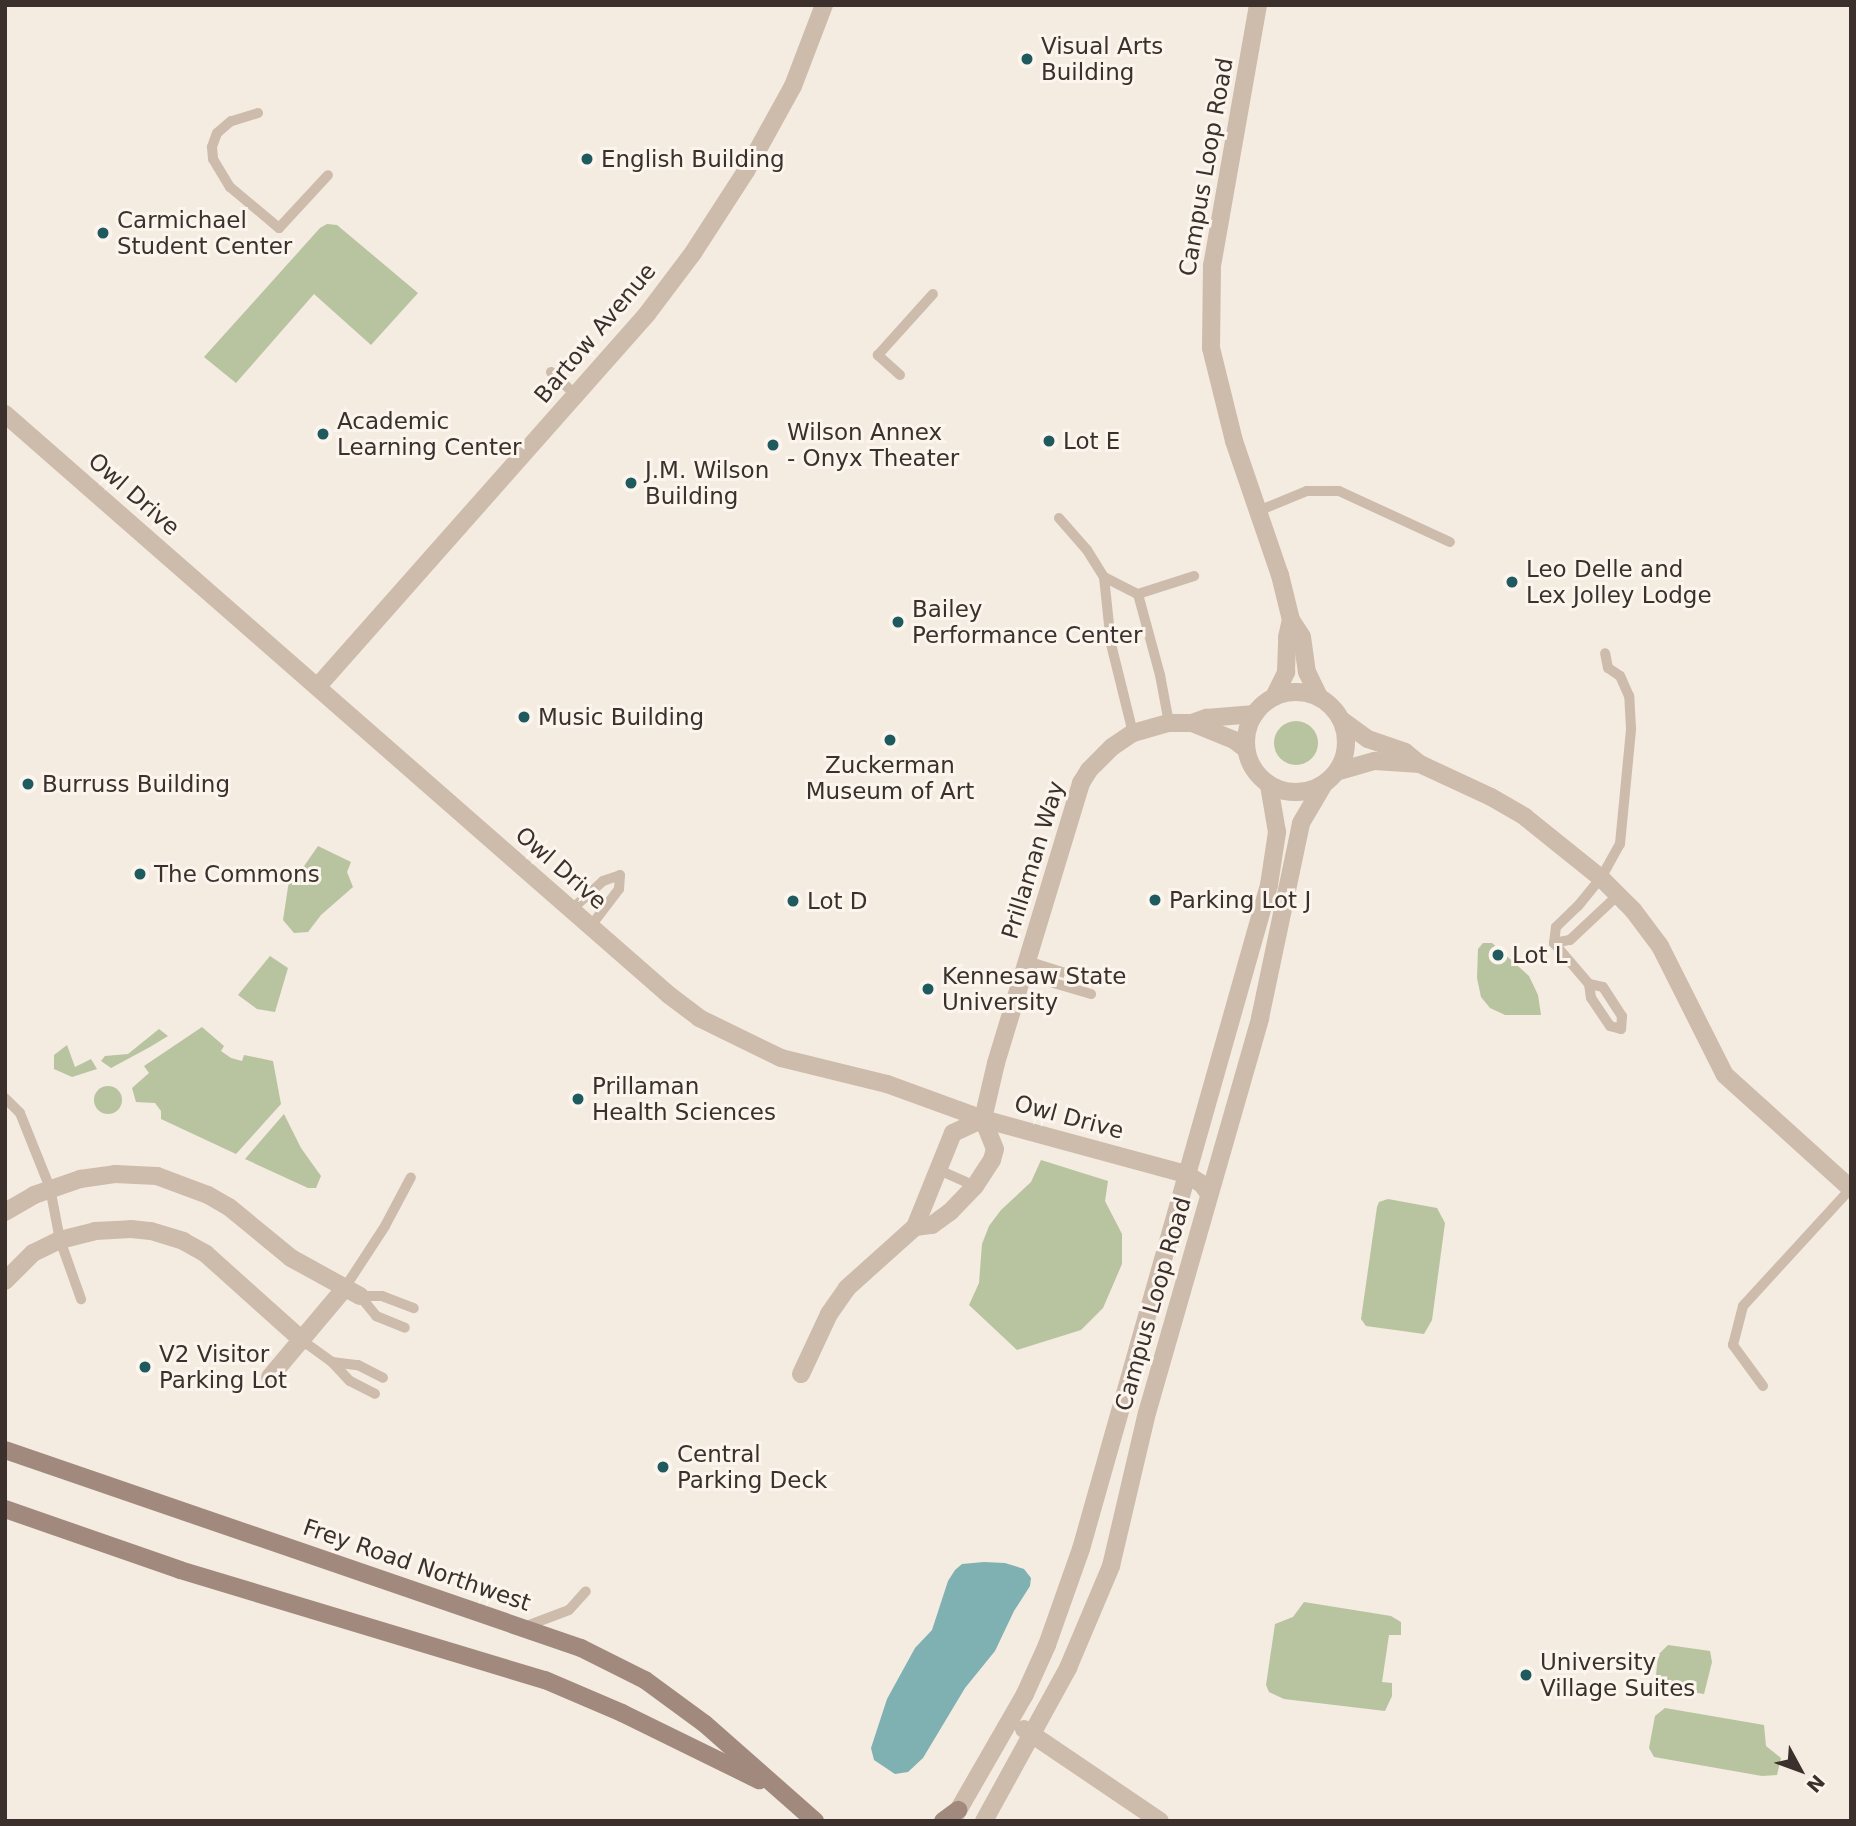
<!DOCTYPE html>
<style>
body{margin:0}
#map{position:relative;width:1856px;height:1826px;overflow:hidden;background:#f4ebe1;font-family:"DejaVu Sans",sans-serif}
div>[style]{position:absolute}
.green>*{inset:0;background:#b8c4a0}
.round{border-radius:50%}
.water>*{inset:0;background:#7fb0b2}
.lane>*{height:10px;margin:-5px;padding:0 5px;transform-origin:5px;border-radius:5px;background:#cdbbac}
.street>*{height:18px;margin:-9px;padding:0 9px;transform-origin:9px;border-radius:9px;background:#cdbbac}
.street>.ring{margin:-9px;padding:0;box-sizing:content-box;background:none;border:18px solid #cdbbac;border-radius:50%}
.secondary>*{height:18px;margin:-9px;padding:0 9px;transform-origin:9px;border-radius:9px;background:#a18a7d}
.dots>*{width:19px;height:19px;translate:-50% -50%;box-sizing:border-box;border:4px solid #fbf5ee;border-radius:50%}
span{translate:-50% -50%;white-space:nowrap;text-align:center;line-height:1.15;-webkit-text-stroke:6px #fbf5ee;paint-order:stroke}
.poi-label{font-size:23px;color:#3b302b}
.left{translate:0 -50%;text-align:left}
.street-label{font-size:23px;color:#3b302b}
.frame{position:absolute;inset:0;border:7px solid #3b302b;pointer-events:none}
.north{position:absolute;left:1765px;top:1735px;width:70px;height:70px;-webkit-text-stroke:5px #fbf5ee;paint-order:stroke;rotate:131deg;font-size:19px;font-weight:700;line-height:28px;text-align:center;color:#3b302b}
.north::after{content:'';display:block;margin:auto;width:24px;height:32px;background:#3b302b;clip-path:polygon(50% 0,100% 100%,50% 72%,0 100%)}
</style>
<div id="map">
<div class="green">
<i style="clip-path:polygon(327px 224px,337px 225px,418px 293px,371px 345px,314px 294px,236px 383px,204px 357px,320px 228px)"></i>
<i class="round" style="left:1274px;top:721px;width:44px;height:44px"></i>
<i style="clip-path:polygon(318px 846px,351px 862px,347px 872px,353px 887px,321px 915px,308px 932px,294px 933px,283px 920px,290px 874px,302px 869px)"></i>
<i style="clip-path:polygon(1483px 943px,1492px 943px,1529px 976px,1538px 995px,1541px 1015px,1505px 1015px,1490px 1008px,1481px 997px,1477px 978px,1478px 949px)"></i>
<i style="clip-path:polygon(270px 956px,288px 968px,275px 1012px,257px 1009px,238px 995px)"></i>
<i style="clip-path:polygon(202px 1027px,224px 1046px,221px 1051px,231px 1058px,242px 1061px,244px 1055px,273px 1061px,281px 1104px,236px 1154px,161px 1119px,161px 1111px,155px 1103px,136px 1102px,132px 1088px,149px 1073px,144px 1066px)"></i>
<i style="clip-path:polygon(159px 1029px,168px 1036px,150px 1047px,111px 1068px,101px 1061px,105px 1056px,128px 1054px)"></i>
<i style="clip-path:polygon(67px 1045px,75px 1067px,91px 1059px,97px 1069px,72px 1077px,54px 1069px,54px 1055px)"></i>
<i class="round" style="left:94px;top:1086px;width:28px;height:28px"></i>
<i style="clip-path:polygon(284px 1114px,301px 1148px,321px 1176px,316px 1188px,308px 1188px,245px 1159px)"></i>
<i style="clip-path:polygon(1041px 1160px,1108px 1181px,1105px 1201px,1122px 1234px,1122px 1264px,1103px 1308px,1081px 1330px,1017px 1350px,969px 1305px,979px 1283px,982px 1244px,989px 1226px,1001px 1210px,1031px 1182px)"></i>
<i style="clip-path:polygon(1388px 1199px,1437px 1208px,1445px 1223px,1432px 1320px,1424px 1334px,1366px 1326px,1361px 1319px,1377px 1207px,1379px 1202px)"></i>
<i style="clip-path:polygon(1304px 1602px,1391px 1616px,1401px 1622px,1401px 1635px,1389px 1635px,1382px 1682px,1392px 1683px,1392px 1696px,1385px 1711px,1284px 1699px,1269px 1692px,1266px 1685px,1275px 1624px,1293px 1617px)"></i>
<i style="clip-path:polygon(1668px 1645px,1710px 1651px,1712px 1662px,1704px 1694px,1655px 1686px,1658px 1655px)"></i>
<i style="clip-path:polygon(1665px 1708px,1764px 1725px,1766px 1746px,1781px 1758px,1777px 1775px,1762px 1776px,1654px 1757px,1649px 1748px,1655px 1716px)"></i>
</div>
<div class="water">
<i style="clip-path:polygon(984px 1562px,1005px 1563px,1024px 1569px,1031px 1578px,1030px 1586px,1014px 1611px,995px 1651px,965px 1688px,923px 1758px,908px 1772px,895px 1774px,874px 1760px,871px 1748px,887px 1699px,915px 1648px,932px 1630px,948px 1581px,955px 1570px,962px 1564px)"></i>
</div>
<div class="lane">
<i style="left:258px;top:113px;width:28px;rotate:163deg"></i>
<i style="left:231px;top:121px;width:18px;rotate:139deg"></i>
<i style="left:217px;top:133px;width:15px;rotate:110deg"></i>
<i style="left:212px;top:147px;width:12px;rotate:85deg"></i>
<i style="left:213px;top:159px;width:33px;rotate:59deg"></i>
<i style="left:230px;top:187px;width:64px;rotate:39.9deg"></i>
<i style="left:279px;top:228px;width:72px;rotate:-47.2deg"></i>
<i style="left:551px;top:372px;width:34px;rotate:43deg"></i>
<i style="left:900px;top:375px;width:30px;rotate:-138deg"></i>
<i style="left:878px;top:355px;width:82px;rotate:-48deg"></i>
<i style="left:1258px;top:511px;width:53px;rotate:-22.2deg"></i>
<i style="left:1307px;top:491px;width:32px"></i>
<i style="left:1339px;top:491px;width:122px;rotate:24.7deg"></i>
<i style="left:1059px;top:518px;width:43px;rotate:48.8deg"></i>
<i style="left:1087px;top:550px;width:32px;rotate:58deg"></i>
<i style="left:1104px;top:577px;width:67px;rotate:84deg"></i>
<i style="left:1111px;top:644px;width:92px;rotate:76.1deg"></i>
<i style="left:1104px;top:577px;width:38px;rotate:27deg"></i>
<i style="left:1169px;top:723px;width:49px;rotate:-100.6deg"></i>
<i style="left:1160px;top:675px;width:84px;rotate:-105.2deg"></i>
<i style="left:1138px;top:594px;width:59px;rotate:-17.8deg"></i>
<i style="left:571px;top:910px;width:43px;rotate:-42.2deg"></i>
<i style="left:603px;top:881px;width:18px;rotate:-19deg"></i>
<i style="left:620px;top:875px;width:14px;rotate:94deg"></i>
<i style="left:619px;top:889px;width:48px;rotate:127.3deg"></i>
<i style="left:1554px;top:943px;width:16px;rotate:-11deg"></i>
<i style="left:1570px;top:940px;width:66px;rotate:-43.2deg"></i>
<i style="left:1027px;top:961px;width:70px;rotate:17.4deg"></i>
<i style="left:1023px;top:974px;width:71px;rotate:16.4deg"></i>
<i style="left:1589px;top:984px;width:14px;rotate:12deg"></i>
<i style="left:1603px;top:987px;width:35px;rotate:57deg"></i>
<i style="left:1622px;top:1016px;width:13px;rotate:94deg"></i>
<i style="left:1621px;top:1029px;width:11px;rotate:-165deg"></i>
<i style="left:1610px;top:1026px;width:34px;rotate:-124deg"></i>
<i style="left:1591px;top:998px;width:14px;rotate:-98deg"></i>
<i style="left:1589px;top:984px;width:54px;rotate:-130.5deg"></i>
<i style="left:1554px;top:943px;width:16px;rotate:-83deg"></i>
<i style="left:1556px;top:927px;width:30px;rotate:-44deg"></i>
<i style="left:1578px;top:906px;width:36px;rotate:-51deg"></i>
<i style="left:1601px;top:878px;width:39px;rotate:-61deg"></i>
<i style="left:1620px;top:844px;width:116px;rotate:-84.5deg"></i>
<i style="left:1631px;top:729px;width:33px;rotate:-93deg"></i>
<i style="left:1629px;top:696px;width:22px;rotate:-114deg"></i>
<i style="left:1620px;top:676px;width:14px;rotate:-146deg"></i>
<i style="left:1608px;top:668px;width:15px;rotate:-101deg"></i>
<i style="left:5px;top:1098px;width:21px;rotate:45deg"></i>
<i style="left:20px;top:1113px;width:81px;rotate:68.2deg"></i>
<i style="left:50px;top:1188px;width:53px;rotate:79.1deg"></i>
<i style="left:60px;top:1240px;width:63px;rotate:70.4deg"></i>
<i style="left:939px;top:1170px;width:39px;rotate:24deg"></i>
<i style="left:344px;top:1289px;width:75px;rotate:-56.9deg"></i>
<i style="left:385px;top:1226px;width:55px;rotate:-62deg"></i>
<i style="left:360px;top:1296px;width:26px;rotate:51deg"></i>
<i style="left:376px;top:1316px;width:31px;rotate:22deg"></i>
<i style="left:360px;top:1296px;width:22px"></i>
<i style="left:382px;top:1296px;width:34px;rotate:21deg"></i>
<i style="left:303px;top:1341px;width:36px;rotate:36deg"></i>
<i style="left:332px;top:1362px;width:26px;rotate:7deg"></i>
<i style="left:358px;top:1365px;width:28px;rotate:27deg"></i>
<i style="left:332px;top:1362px;width:26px;rotate:47deg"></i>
<i style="left:350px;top:1381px;width:28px;rotate:27deg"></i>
<i style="left:1763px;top:1386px;width:51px;rotate:-126.2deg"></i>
<i style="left:1733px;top:1345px;width:40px;rotate:-75.6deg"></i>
<i style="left:1743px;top:1306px;width:160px;rotate:-47.5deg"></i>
<i style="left:524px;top:1627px;width:48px;rotate:-20.7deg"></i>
<i style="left:569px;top:1610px;width:25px;rotate:-48deg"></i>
</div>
<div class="street">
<i style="left:1258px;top:5px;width:264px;rotate:100deg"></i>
<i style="left:1212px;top:265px;width:83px;rotate:90.7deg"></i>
<i style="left:1211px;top:348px;width:96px;rotate:76.1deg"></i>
<i style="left:1234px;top:441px;width:142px;rotate:71.1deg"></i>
<i style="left:1280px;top:575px;width:46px;rotate:76.3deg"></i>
<i style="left:1291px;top:620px;width:20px;rotate:57deg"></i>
<i style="left:1302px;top:637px;width:35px;rotate:82deg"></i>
<i style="left:1307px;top:672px;width:28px;rotate:64deg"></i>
<i style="left:5px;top:414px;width:882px;rotate:41.19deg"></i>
<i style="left:669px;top:995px;width:38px;rotate:37deg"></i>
<i style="left:699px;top:1018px;width:91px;rotate:26deg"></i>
<i style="left:781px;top:1058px;width:109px;rotate:13.8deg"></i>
<i style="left:887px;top:1084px;width:102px;rotate:20deg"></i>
<i style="left:983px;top:1119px;width:210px;rotate:15.2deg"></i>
<i style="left:1186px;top:1174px;width:19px;rotate:32deg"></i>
<i style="left:1202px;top:1184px;width:12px;rotate:55deg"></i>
<i style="left:318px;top:686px;width:497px;rotate:-48.5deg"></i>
<i style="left:647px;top:314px;width:76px;rotate:-53deg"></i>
<i style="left:693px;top:253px;width:98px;rotate:-57.1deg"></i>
<i style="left:746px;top:171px;width:97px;rotate:-61.1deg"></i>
<i style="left:793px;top:86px;width:87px;rotate:-69.1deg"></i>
<i class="ring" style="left:1246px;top:692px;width:82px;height:82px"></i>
<i style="left:1274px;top:697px;width:28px;rotate:-64deg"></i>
<i style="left:1286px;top:672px;width:35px;rotate:-88deg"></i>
<i style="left:1287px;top:637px;width:17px;rotate:-77deg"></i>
<i style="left:1343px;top:721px;width:31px;rotate:36deg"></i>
<i style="left:1368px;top:739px;width:39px;rotate:19deg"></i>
<i style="left:1405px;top:752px;width:19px;rotate:39deg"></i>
<i style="left:1420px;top:764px;width:78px;rotate:24.9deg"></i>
<i style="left:1491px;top:797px;width:39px;rotate:30deg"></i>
<i style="left:1525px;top:817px;width:97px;rotate:38.8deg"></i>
<i style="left:1601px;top:878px;width:45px;rotate:45deg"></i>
<i style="left:1633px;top:910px;width:45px;rotate:53.1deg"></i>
<i style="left:1660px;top:946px;width:144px;rotate:63.3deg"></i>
<i style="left:1725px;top:1075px;width:167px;rotate:42.1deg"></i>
<i style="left:1192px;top:723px;width:15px;rotate:-20deg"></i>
<i style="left:1206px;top:718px;width:49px;rotate:-4.7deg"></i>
<i style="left:1339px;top:771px;width:37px;rotate:-16deg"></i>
<i style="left:1375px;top:761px;width:45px;rotate:3.8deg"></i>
<i style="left:983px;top:1119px;width:57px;rotate:-76.9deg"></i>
<i style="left:996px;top:1063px;width:293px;rotate:-73.1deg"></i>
<i style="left:1081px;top:783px;width:15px;rotate:-58deg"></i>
<i style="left:1089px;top:770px;width:33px;rotate:-45deg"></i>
<i style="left:1112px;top:747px;width:25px;rotate:-34deg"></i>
<i style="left:1133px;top:733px;width:37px;rotate:-16deg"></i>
<i style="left:1169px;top:723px;width:23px"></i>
<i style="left:1192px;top:723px;width:45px;rotate:22deg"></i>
<i style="left:1234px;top:740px;width:15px;rotate:37deg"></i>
<i style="left:5px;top:1212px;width:34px;rotate:-30deg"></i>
<i style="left:34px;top:1195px;width:49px;rotate:-19.2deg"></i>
<i style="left:80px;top:1179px;width:35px;rotate:-8deg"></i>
<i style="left:115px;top:1174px;width:42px;rotate:2.7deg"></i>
<i style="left:157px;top:1176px;width:54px;rotate:20.4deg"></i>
<i style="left:208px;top:1195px;width:24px;rotate:30deg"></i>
<i style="left:229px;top:1207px;width:80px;rotate:39.4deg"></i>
<i style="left:291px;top:1258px;width:79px;rotate:28.8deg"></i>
<i style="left:915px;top:1227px;width:17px;rotate:-7deg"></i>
<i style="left:932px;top:1225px;width:22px;rotate:-36deg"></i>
<i style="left:950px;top:1212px;width:36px;rotate:-46deg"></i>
<i style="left:975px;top:1186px;width:31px;rotate:-57deg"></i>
<i style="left:992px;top:1160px;width:11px;rotate:-75deg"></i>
<i style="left:995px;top:1149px;width:32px;rotate:-112deg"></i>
<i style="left:5px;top:1281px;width:40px;rotate:-45deg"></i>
<i style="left:33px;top:1253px;width:30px;rotate:-26deg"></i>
<i style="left:60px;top:1240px;width:36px;rotate:-14deg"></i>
<i style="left:95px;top:1231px;width:36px;rotate:-3deg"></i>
<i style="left:131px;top:1229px;width:20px;rotate:6deg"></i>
<i style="left:151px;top:1231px;width:34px;rotate:17deg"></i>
<i style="left:183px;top:1241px;width:26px;rotate:29deg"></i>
<i style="left:206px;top:1254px;width:130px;rotate:41.9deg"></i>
<i style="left:801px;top:1374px;width:66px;rotate:-65deg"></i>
<i style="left:829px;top:1314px;width:32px;rotate:-55deg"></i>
<i style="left:847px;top:1288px;width:91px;rotate:-41.9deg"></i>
<i style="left:915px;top:1227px;width:101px;rotate:-68deg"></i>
<i style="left:953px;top:1133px;width:33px;rotate:-25deg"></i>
<i style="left:270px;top:1377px;width:115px;rotate:-49.9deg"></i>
<i style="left:1024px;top:1729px;width:164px;rotate:34.1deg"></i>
<i style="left:952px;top:1821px;width:146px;rotate:-60.1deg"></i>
<i style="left:1025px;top:1694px;width:54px;rotate:-65.8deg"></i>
<i style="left:1047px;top:1645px;width:102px;rotate:-70.5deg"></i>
<i style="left:1081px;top:1549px;width:690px;rotate:-74.19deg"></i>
<i style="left:1269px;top:885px;width:54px;rotate:-81.4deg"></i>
<i style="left:1277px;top:832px;width:48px;rotate:-99.7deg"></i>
<i style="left:984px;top:1821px;width:175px;rotate:-61.2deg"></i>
<i style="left:1068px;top:1668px;width:111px;rotate:-67.1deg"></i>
<i style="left:1111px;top:1566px;width:157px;rotate:-76.8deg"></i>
<i style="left:1147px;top:1413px;width:411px;rotate:-74deg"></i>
<i style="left:1260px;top:1018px;width:199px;rotate:-78.1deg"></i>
<i style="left:1301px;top:823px;width:45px;rotate:-59.5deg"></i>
</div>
<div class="secondary">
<i style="left:5px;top:1450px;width:609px;rotate:18.97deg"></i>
<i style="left:581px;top:1648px;width:72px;rotate:26.6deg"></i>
<i style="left:645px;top:1680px;width:74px;rotate:36.3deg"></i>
<i style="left:705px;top:1724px;width:147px;rotate:41.4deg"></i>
<i style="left:5px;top:1509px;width:185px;rotate:19.2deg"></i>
<i style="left:180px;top:1570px;width:381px;rotate:16.8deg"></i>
<i style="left:545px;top:1680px;width:84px;rotate:23.2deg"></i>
<i style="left:622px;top:1713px;width:153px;rotate:26.1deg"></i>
<i style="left:943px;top:1821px;width:19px;rotate:-36deg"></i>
</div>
<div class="dots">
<i style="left:1027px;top:59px;background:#1f5a5e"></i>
<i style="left:587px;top:159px;background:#1f5a5e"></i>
<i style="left:103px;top:233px;background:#1f5a5e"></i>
<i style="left:323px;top:434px;background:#1f5a5e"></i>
<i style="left:1049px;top:441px;background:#1f5a5e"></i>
<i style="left:773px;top:445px;background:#1f5a5e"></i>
<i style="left:631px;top:483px;background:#1f5a5e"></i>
<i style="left:1512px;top:582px;background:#1f5a5e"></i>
<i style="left:898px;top:622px;background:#1f5a5e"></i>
<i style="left:524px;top:717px;background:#1f5a5e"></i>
<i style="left:890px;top:740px;background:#1f5a5e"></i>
<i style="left:28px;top:784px;background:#1f5a5e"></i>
<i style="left:140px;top:874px;background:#1f5a5e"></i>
<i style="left:1155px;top:900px;background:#1f5a5e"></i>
<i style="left:793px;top:901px;background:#1f5a5e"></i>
<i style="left:1498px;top:955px;background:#1f5a5e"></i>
<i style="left:928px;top:989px;background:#1f5a5e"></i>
<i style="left:578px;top:1099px;background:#1f5a5e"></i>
<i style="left:145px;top:1367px;background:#1f5a5e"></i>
<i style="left:663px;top:1467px;background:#1f5a5e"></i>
<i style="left:1526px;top:1675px;background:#1f5a5e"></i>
</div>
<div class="poi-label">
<span class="left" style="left:1041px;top:59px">Visual Arts<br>Building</span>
<span class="left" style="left:601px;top:159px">English Building</span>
<span class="left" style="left:117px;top:233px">Carmichael<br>Student Center</span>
<span class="left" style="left:337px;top:434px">Academic<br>Learning Center</span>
<span class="left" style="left:787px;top:445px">Wilson Annex<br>- Onyx Theater</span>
<span class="left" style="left:1063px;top:441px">Lot E</span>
<span class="left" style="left:645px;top:483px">J.M. Wilson<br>Building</span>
<span class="left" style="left:1526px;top:582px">Leo Delle and<br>Lex Jolley Lodge</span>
<span class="left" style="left:912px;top:622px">Bailey<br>Performance Center</span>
<span class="left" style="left:538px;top:717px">Music Building</span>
<span style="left:890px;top:778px">Zuckerman<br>Museum of Art</span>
<span class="left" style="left:42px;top:784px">Burruss Building</span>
<span class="left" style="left:154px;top:874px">The Commons</span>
<span class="left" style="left:1169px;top:900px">Parking Lot J</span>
<span class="left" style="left:807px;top:901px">Lot D</span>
<span class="left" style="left:1512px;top:955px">Lot L</span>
<span class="left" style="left:942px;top:989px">Kennesaw State<br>University</span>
<span class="left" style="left:592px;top:1099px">Prillaman<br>Health Sciences</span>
<span class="left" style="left:159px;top:1367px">V2 Visitor<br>Parking Lot</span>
<span class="left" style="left:677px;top:1467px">Central<br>Parking Deck</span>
<span class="left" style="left:1540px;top:1675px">University<br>Village Suites</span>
</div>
<div class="street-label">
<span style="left:1206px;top:167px;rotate:-80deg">Campus Loop Road</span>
<span style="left:595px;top:333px;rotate:-50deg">Bartow Avenue</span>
<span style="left:134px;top:494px;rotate:41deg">Owl Drive</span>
<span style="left:1033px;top:860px;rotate:-73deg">Prillaman Way</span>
<span style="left:561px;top:868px;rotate:41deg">Owl Drive</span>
<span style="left:1069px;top:1117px;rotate:15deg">Owl Drive</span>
<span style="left:1153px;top:1304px;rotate:-74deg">Campus Loop Road</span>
<span style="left:417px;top:1565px;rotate:19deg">Frey Road Northwest</span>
</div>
<div class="frame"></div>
<div class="north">N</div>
</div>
